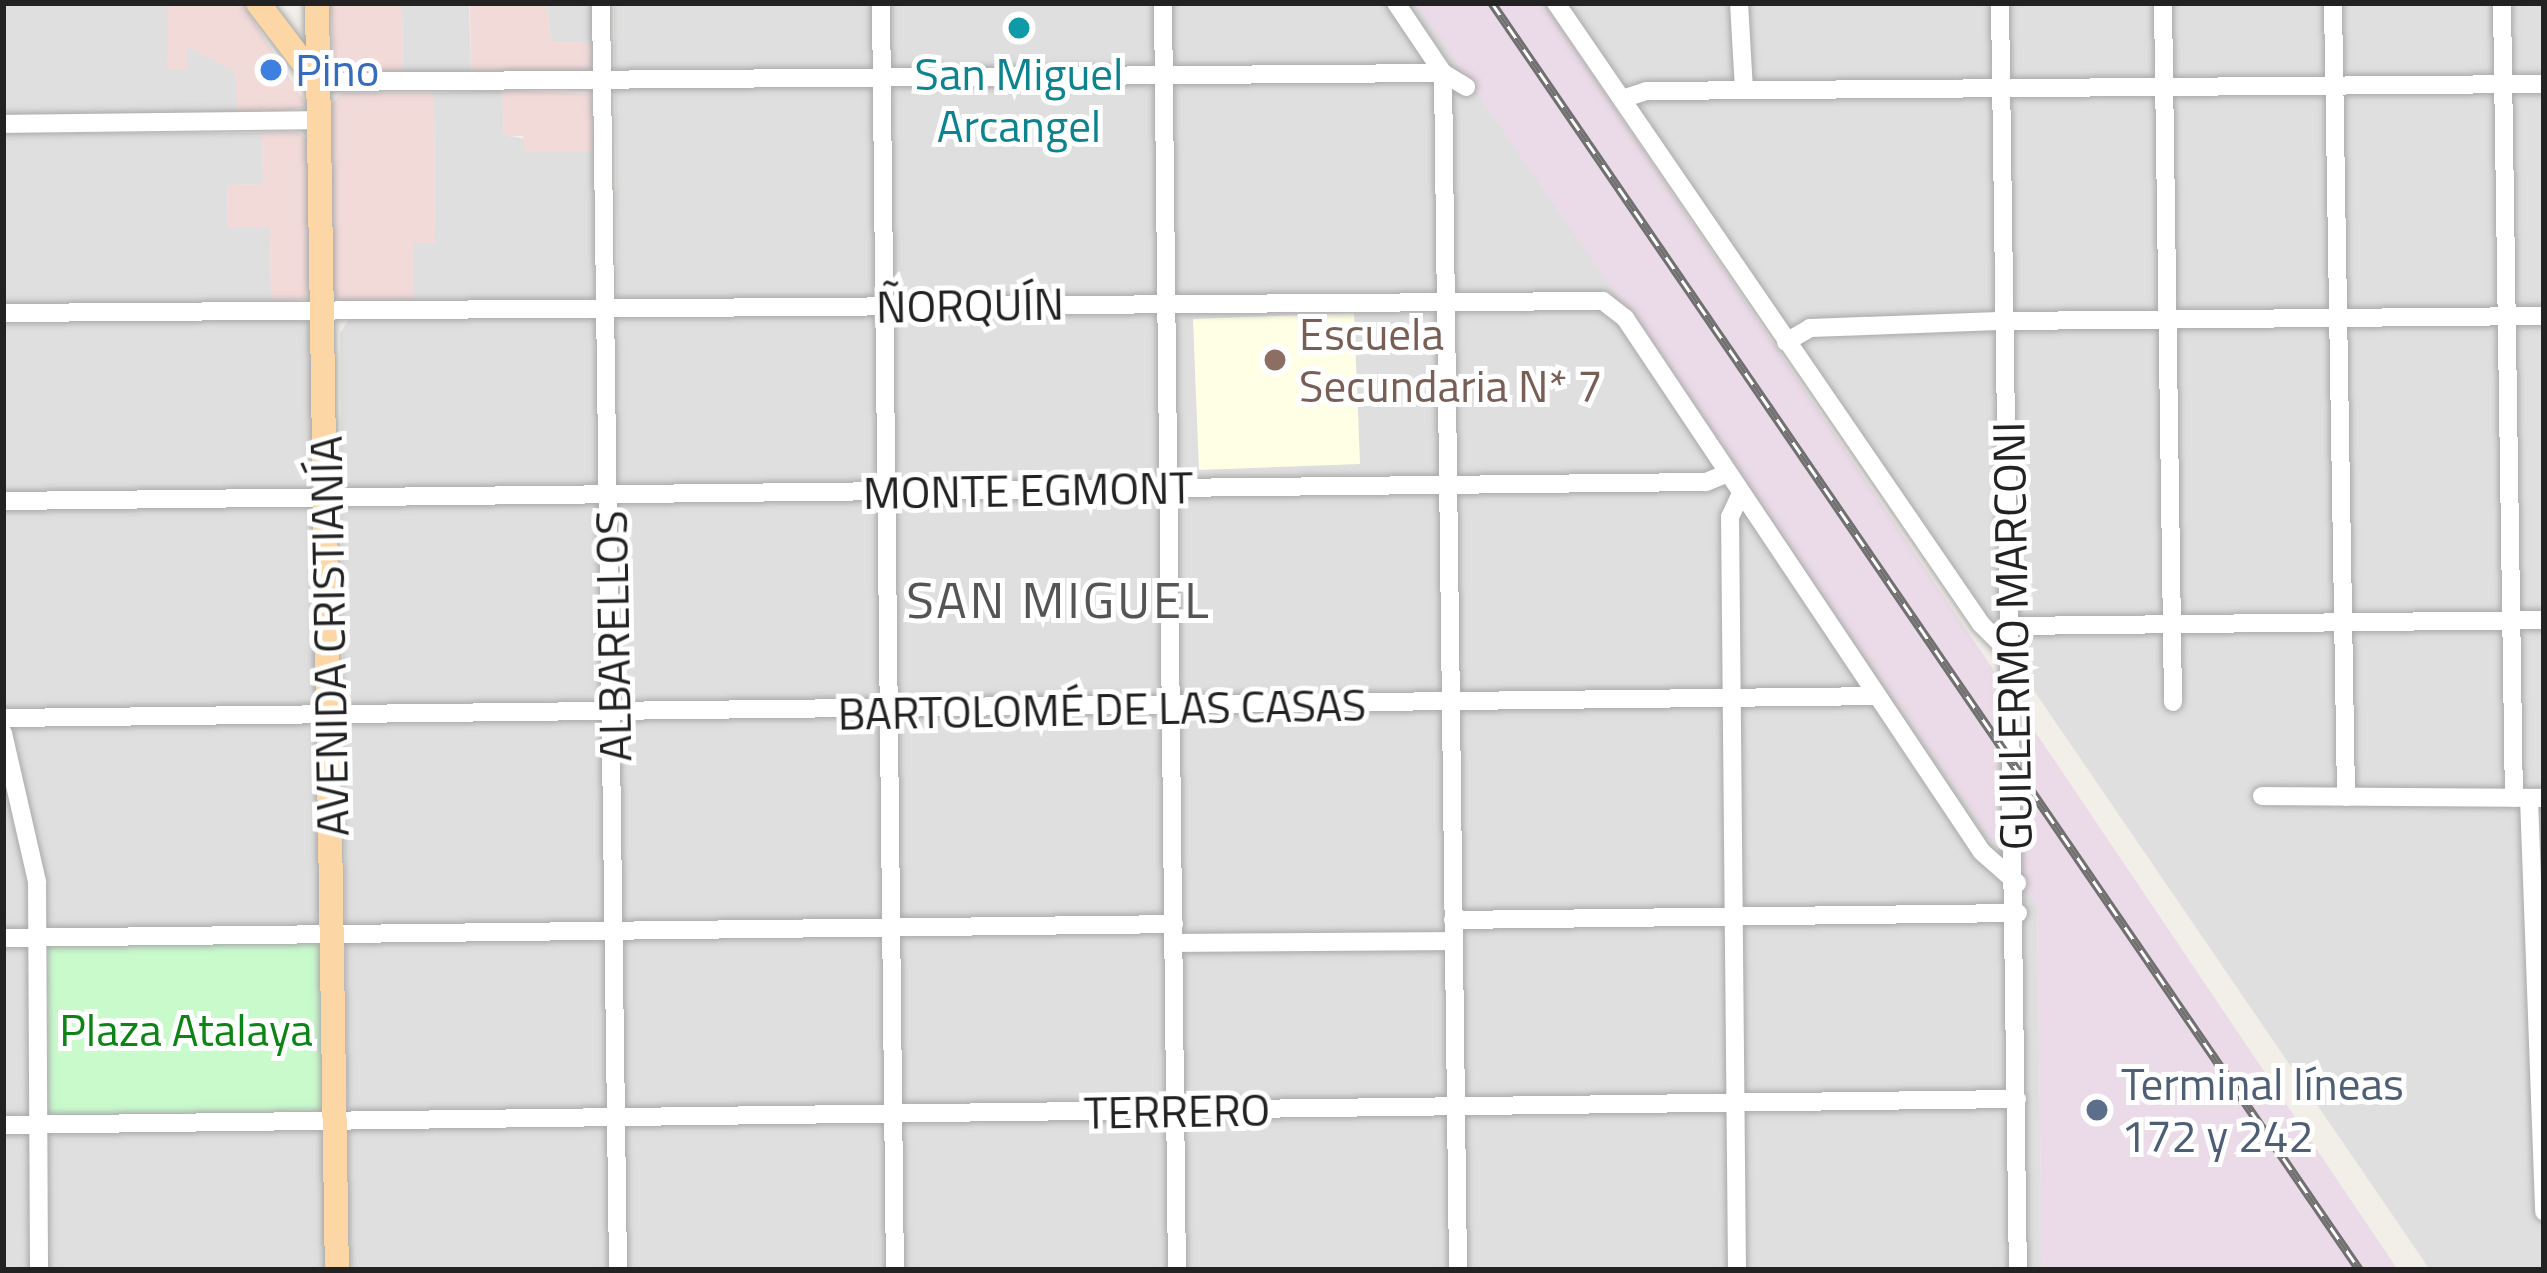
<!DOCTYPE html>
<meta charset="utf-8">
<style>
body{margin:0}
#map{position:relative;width:2547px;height:1273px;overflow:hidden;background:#f2efe9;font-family:"Titillium Web",sans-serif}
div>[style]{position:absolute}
.residential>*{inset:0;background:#e0dfdf}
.commercial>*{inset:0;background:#f2dad9}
.industrial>*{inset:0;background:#ebdbe8}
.education>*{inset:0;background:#ffffe5}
.park>*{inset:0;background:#c8facc}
.roads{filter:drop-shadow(0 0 3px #a9a9a9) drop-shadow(0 0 3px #a9a9a9)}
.minor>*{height:18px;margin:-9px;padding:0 9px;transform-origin:9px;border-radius:9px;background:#fff}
.major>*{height:24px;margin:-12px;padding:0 12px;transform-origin:12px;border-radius:12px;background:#fcd6a4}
.rail>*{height:9px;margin-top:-4.5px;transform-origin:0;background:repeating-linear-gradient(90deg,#fff 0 14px,#707070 0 28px);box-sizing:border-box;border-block:3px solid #707070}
.dots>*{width:33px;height:33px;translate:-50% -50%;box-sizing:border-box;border:6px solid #fff;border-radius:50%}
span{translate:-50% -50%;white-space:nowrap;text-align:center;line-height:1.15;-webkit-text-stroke:10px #fff;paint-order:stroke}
.shop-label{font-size:45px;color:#366cbe}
.left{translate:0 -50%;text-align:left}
.culture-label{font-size:45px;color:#0d838f}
.street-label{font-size:45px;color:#222}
.education-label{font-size:45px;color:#785e54}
.park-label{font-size:45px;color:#0c8416}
.service-label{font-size:45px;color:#4e5e75}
.quarter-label{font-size:51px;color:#555;letter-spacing:3px}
.frame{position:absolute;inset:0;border:6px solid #222;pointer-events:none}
</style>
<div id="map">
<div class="residential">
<i style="clip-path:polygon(3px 3px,168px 3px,168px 69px,187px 46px,236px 72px,238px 118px,3px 118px)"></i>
<i style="clip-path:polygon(469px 3px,471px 74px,403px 76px,402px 5px)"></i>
<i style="clip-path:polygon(547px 3px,593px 3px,594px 43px,551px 42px)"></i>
<i style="clip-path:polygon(614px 3px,1420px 3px,2037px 906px,2042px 1270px,349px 1270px,340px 333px,350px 318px,618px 316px)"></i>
<i style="clip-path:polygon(1564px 3px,2544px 3px,2544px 1270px,2430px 1270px)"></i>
<i style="clip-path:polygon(502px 90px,504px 135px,595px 152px,595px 301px,414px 305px,414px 244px,435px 243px,434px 93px)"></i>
<i style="clip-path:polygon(3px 133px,262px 133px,263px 184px,227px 185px,228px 228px,270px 228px,271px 304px,3px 306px)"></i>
<i style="clip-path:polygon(303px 317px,312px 322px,332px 1270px,3px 1270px,3px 320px)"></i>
</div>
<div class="commercial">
<i style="clip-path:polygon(168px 3px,242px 3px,308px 107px,238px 118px,235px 72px,188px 47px,187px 70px,167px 70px)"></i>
<i style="clip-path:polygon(330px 3px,421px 3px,402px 6px,403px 76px,335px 73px)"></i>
<i style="clip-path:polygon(470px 3px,547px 3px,551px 42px,594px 43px,592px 71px,471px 74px)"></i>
<i style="clip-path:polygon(502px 90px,591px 94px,595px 152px,525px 152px,523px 136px,504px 136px)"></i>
<i style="clip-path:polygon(342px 93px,434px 93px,435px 244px,414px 244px,414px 305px,341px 302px,333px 292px,332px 103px)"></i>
<i style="clip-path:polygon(297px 132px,307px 139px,310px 298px,271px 304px,270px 228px,228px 228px,227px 185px,263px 184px,262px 133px)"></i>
</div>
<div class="industrial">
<i style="clip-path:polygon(1415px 3px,1544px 3px,2398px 1270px,2042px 1270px,2037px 906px)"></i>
</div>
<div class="education">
<i style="clip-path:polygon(1354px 313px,1360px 464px,1199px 470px,1193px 319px)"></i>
</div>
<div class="park">
<i style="clip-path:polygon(326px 938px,327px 1120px,49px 1123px,44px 944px)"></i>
</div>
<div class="roads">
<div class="minor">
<i style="left:601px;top:3px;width:1267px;rotate:89.23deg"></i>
<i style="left:881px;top:3px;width:1267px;rotate:89.37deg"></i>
<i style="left:1163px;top:3px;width:1267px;rotate:89.37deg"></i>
<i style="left:1396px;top:3px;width:84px;rotate:56.1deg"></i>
<i style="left:1443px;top:73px;width:27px;rotate:31deg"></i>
<i style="left:1556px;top:3px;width:753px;rotate:55.61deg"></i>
<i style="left:1981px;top:624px;width:44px;rotate:45deg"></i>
<i style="left:1739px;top:3px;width:87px;rotate:86.7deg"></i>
<i style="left:2000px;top:3px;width:1267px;rotate:89.19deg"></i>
<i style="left:2163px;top:3px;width:699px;rotate:89.18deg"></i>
<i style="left:2333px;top:3px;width:794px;rotate:89.06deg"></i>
<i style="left:2502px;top:3px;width:795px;rotate:89.14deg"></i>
<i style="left:1443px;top:73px;width:1197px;rotate:89.28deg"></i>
<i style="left:318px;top:82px;width:1125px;rotate:-0.46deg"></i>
<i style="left:1622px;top:99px;width:25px;rotate:-18deg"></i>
<i style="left:1646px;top:91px;width:898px;rotate:-0.45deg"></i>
<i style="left:3px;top:124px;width:317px;rotate:-0.7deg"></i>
<i style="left:3px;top:313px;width:1600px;rotate:-0.43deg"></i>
<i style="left:1603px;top:301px;width:28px;rotate:38deg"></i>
<i style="left:1625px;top:318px;width:642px;rotate:56.24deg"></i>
<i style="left:1982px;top:852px;width:47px;rotate:41.5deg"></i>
<i style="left:1786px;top:342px;width:28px;rotate:-30deg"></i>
<i style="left:1810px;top:328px;width:195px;rotate:-2.1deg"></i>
<i style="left:2005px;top:321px;width:539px;rotate:-0.53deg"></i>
<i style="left:3px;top:501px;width:1703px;rotate:-0.64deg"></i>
<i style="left:1706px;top:482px;width:22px;rotate:-22deg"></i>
<i style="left:2011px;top:626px;width:533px;rotate:-0.64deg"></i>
<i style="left:3px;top:718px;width:1872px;rotate:-0.67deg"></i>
<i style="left:3px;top:733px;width:153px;rotate:77.1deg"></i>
<i style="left:37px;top:882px;width:388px;rotate:89.7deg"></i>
<i style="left:2262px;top:796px;width:282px;rotate:0.4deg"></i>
<i style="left:2529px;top:798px;width:414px;rotate:87.9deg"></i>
<i style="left:1453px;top:920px;width:565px;rotate:-0.71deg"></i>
<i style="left:3px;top:938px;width:1171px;rotate:-0.68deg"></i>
<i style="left:1174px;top:943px;width:279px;rotate:-0.4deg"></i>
<i style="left:3px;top:1125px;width:2014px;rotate:-0.74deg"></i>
<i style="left:1737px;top:1270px;width:753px;rotate:-90.53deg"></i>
<i style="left:1730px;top:517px;width:23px;rotate:-65deg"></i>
</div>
<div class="major">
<i style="left:258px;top:3px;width:99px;rotate:52.8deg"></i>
<i style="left:317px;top:3px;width:1267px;rotate:89.1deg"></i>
</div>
</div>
<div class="rail">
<i style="left:1492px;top:3px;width:1536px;rotate:55.59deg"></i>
</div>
<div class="dots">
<i style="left:1019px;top:28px;background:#0f9aa8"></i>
<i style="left:271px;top:70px;background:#3f7fe0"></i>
<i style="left:1275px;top:360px;background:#8d6e63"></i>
<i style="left:2097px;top:1110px;background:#5c6f8a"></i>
</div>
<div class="shop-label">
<span class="left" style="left:295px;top:70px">Pino</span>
</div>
<div class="culture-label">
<span style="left:1019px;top:100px">San Miguel<br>Arcangel</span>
</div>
<div class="street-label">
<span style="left:970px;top:305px;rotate:-1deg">ÑORQUÍN</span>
<span style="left:1028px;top:490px;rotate:-1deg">MONTE EGMONT</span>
<span style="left:329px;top:636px;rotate:-91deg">AVENIDA CRISTIANÍA</span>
<span style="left:613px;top:636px;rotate:-91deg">ALBARELLOS</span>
<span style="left:2012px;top:636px;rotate:-91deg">GUILLERMO MARCONI</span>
<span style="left:1102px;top:709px;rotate:-1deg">BARTOLOMÉ DE LAS CASAS</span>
<span style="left:1177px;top:1111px;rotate:-1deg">TERRERO</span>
</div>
<div class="education-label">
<span class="left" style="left:1299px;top:360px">Escuela<br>Secundaria N* 7</span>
</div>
<div class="park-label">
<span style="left:186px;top:1030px">Plaza Atalaya</span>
</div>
<div class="service-label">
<span class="left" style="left:2121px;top:1110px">Terminal líneas<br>172 y 242</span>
</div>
<div class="quarter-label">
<span style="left:1059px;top:599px">SAN MIGUEL</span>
</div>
<div class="frame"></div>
</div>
